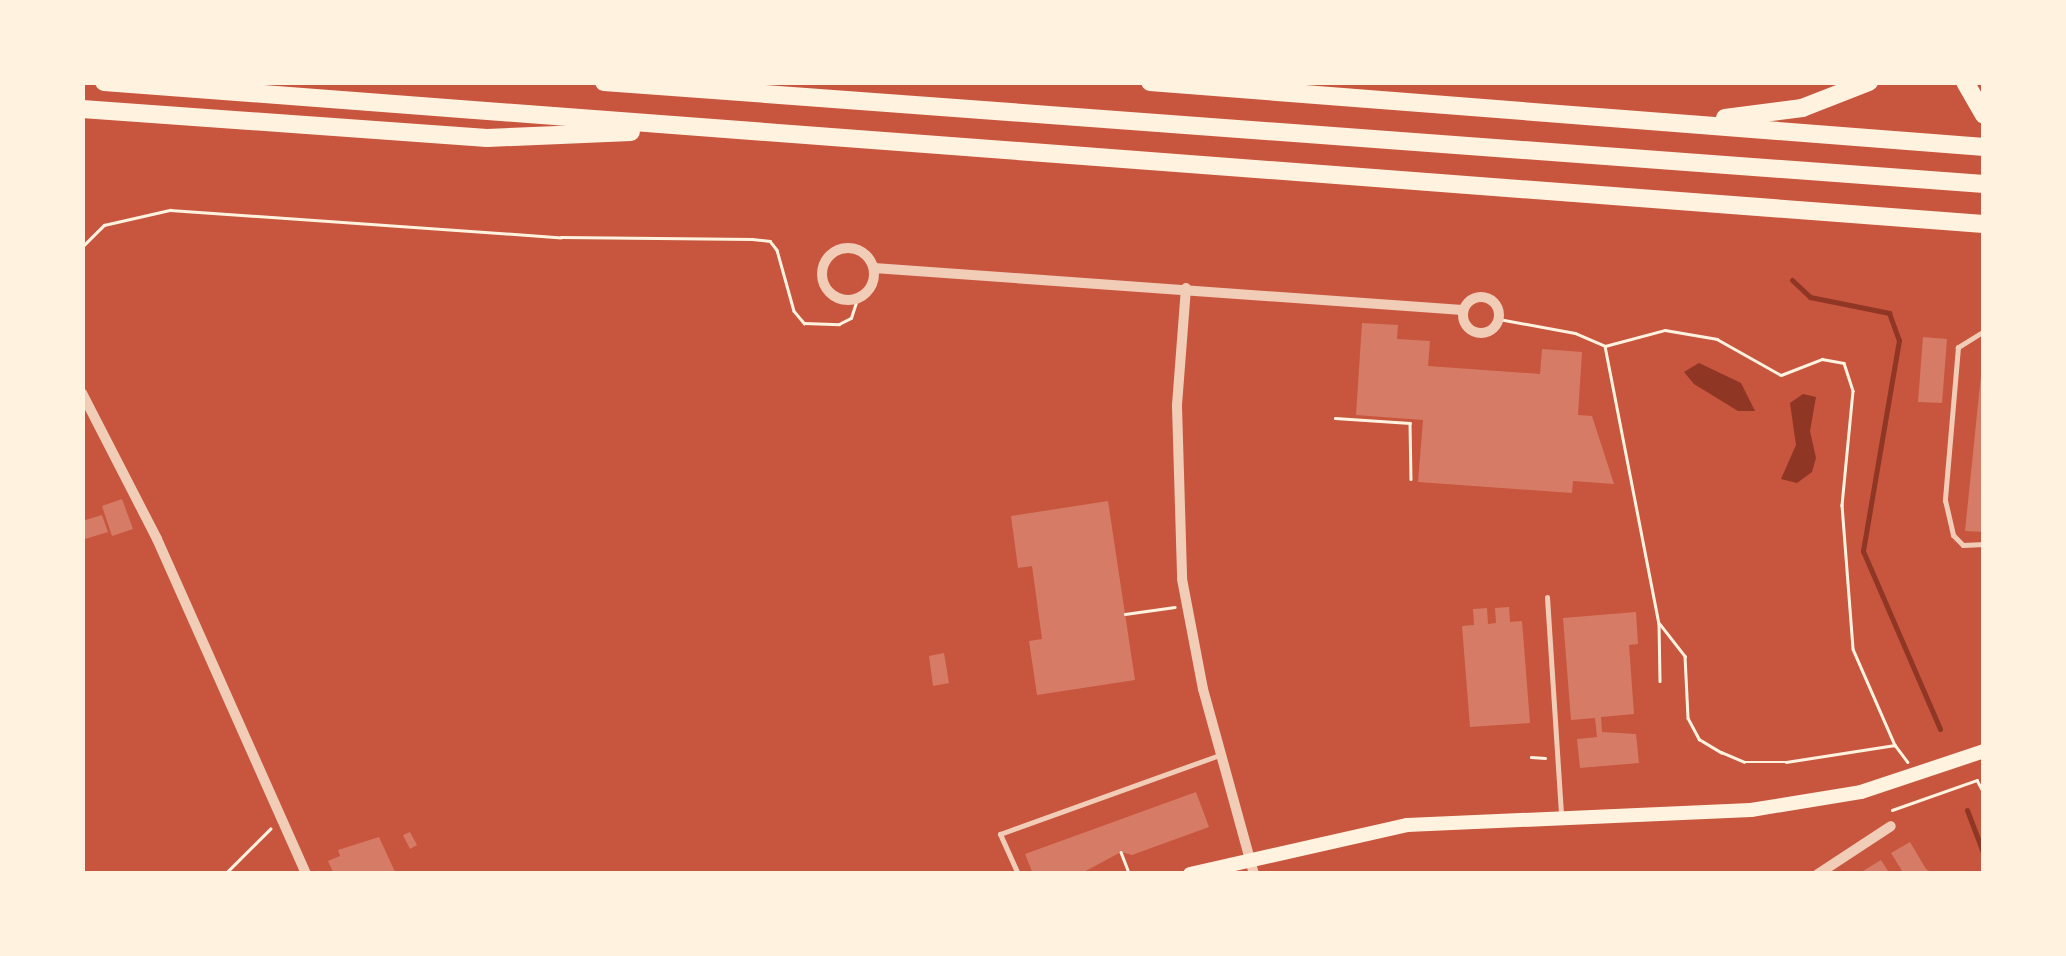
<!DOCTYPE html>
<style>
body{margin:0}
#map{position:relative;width:2066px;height:956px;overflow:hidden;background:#c8553d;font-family:"Noto Sans",sans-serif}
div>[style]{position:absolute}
.water>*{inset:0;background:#8f3625}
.stream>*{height:5px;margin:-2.5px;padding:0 2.5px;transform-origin:2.5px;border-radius:2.5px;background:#8f3625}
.building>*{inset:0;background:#d67c66}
.path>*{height:2.5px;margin:-1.25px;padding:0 1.25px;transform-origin:1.25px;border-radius:1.25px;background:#fff3e0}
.service>*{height:5px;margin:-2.5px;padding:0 2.5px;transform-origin:2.5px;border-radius:2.5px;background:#f1ccb7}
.minor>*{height:10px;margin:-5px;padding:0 5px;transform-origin:5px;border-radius:5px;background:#f1ccb7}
.minor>.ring{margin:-5px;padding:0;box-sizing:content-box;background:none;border:10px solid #f1ccb7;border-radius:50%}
.secondary>*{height:14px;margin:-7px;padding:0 7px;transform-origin:7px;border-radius:7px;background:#fff3e0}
.motorway>*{height:18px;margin:-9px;padding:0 9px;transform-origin:9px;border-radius:9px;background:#fff3e0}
span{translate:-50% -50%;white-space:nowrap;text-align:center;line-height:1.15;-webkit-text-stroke:8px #fff3e0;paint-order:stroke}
.frame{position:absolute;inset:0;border:85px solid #fff3e0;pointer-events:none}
</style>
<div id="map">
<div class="water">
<i style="clip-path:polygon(1699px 363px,1741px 383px,1755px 411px,1738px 411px,1694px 384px,1684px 372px)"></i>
<i style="clip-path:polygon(1803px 394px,1816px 397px,1810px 431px,1816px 458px,1812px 472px,1797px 483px,1781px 479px,1796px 445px,1790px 403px)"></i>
</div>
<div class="stream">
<i style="left:1792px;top:280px;width:25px;rotate:43deg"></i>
<i style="left:1810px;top:297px;width:81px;rotate:11.4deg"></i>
<i style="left:1889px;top:313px;width:29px;rotate:70deg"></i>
<i style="left:1899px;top:340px;width:214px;rotate:99.7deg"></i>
<i style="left:1863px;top:551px;width:194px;rotate:66.6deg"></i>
<i style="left:1967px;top:810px;width:48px;rotate:69.3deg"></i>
</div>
<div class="building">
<i style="clip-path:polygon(1362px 323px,1398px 325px,1397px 339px,1430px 341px,1428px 366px,1540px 374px,1542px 349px,1582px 352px,1578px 415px,1592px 416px,1614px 484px,1573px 481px,1572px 493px,1418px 482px,1423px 420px,1356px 415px)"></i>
<i style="clip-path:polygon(1923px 337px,1947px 339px,1942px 403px,1918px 402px)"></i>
<i style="clip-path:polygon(1981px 375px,1984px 375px,1984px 532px,1965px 531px)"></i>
<i style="clip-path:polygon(122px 499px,133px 529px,112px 536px,102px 506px)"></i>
<i style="clip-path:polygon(1108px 501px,1135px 680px,1037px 695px,1029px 641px,1042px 639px,1032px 566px,1018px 568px,1011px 516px)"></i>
<i style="clip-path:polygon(102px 515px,108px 532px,85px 539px,82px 521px)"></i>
<i style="clip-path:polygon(1509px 607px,1510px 622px,1522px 621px,1530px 723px,1470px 727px,1462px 626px,1474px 625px,1473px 609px,1487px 608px,1488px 624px,1496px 623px,1495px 608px)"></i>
<i style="clip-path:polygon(1636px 612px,1638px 644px,1629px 645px,1634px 714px,1601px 717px,1602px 732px,1636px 734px,1639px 763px,1580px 768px,1577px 739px,1597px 737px,1595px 718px,1571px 720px,1563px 618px)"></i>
<i style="clip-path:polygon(944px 653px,949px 683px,933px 686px,929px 656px)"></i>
<i style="clip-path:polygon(1196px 792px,1209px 827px,1132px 855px,1121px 852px,1080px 874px,1033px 874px,1025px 854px)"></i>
<i style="clip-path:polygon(410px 832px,417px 845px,410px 849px,403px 835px)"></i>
<i style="clip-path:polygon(379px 837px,396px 874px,334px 874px,328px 861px,340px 856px,338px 850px)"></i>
<i style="clip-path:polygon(1910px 842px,1926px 869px,1934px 874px,1904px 874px,1891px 853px)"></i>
<i style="clip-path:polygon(1881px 860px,1890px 874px,1858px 874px)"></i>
</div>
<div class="path">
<i style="left:82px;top:247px;width:31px;rotate:-45deg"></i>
<i style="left:104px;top:225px;width:68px;rotate:-12.8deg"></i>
<i style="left:170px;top:210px;width:392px;rotate:4deg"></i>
<i style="left:561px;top:237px;width:191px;rotate:0.6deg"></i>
<i style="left:752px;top:239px;width:18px;rotate:6deg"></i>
<i style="left:770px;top:241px;width:11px;rotate:52deg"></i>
<i style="left:777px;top:250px;width:63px;rotate:74.4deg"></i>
<i style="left:794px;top:311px;width:16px;rotate:50deg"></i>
<i style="left:804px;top:323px;width:35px;rotate:2deg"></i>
<i style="left:839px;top:324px;width:13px;rotate:-27deg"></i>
<i style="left:851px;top:318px;width:20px;rotate:-72deg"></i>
<i style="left:1499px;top:319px;width:77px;rotate:10.4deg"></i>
<i style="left:1575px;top:333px;width:33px;rotate:23deg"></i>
<i style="left:1605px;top:346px;width:282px;rotate:79deg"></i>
<i style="left:1659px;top:623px;width:58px;rotate:89deg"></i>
<i style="left:1605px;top:346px;width:62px;rotate:-14.9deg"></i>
<i style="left:1665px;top:330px;width:53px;rotate:9.8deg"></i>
<i style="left:1717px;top:339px;width:73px;rotate:29.4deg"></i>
<i style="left:1781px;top:375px;width:44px;rotate:-21.3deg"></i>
<i style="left:1822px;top:359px;width:22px;rotate:10deg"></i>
<i style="left:1844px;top:363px;width:29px;rotate:72deg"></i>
<i style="left:1853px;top:391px;width:115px;rotate:95.5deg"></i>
<i style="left:1842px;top:505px;width:144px;rotate:85.6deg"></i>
<i style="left:1853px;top:649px;width:105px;rotate:66.4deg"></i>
<i style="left:1335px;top:418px;width:75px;rotate:3.8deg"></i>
<i style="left:1410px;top:423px;width:56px;rotate:89deg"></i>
<i style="left:1125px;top:614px;width:50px;rotate:-8deg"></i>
<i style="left:1660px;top:624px;width:41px;rotate:52deg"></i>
<i style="left:1685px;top:656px;width:62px;rotate:87.2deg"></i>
<i style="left:1688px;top:718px;width:24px;rotate:62deg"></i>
<i style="left:1699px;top:739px;width:26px;rotate:31deg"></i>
<i style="left:1721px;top:752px;width:25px;rotate:23deg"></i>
<i style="left:1744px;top:762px;width:42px"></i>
<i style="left:1786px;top:762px;width:110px;rotate:-8.9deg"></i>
<i style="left:1895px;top:745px;width:21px;rotate:53deg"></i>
<i style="left:1531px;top:757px;width:14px;rotate:4deg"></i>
<i style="left:1892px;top:810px;width:90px;rotate:-19.4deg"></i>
<i style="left:1977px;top:780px;width:15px;rotate:62deg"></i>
<i style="left:1121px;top:852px;width:19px;rotate:69deg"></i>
<i style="left:225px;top:874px;width:64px;rotate:-45deg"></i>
</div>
<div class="service">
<i style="left:1984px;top:331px;width:31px;rotate:148deg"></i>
<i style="left:1958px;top:347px;width:154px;rotate:94.9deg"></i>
<i style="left:1945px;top:500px;width:36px;rotate:77deg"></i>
<i style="left:1953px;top:535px;width:14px;rotate:45deg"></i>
<i style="left:1963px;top:545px;width:21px;rotate:-3deg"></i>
<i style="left:1547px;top:597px;width:218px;rotate:86.3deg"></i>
<i style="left:1018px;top:874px;width:44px;rotate:-114.2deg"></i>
<i style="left:1000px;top:834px;width:234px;rotate:-19.8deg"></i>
</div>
<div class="minor">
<i class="ring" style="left:822px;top:248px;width:42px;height:42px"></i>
<i style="left:874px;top:268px;width:590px;rotate:4.08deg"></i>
<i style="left:1186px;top:288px;width:118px;rotate:94.4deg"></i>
<i style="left:1177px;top:406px;width:173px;rotate:88.3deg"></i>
<i style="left:1182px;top:579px;width:112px;rotate:79.2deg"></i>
<i style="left:1203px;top:689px;width:192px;rotate:74.6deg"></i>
<i class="ring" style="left:1463px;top:297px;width:26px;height:26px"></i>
<i style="left:82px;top:393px;width:164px;rotate:62.8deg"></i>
<i style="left:157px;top:539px;width:367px;rotate:66deg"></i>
<i style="left:1818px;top:874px;width:87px;rotate:-33.3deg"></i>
</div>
<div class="secondary">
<i style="left:1190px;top:874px;width:222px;rotate:-12.7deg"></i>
<i style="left:1407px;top:825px;width:344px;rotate:-2.5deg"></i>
<i style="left:1751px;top:810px;width:111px;rotate:-9.3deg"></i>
<i style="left:1861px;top:792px;width:130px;rotate:-18.4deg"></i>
</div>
<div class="motorway">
<i style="left:104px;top:82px;width:1885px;rotate:4.32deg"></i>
<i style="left:604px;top:82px;width:1384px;rotate:4.23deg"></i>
<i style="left:1150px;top:82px;width:837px;rotate:4.46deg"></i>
<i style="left:1965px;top:82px;width:38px;rotate:60deg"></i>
<i style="left:82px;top:109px;width:406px;rotate:4.1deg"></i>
<i style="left:487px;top:138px;width:144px;rotate:-2.4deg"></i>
<i style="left:1725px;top:118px;width:78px;rotate:-7.4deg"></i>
<i style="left:1802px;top:108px;width:72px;rotate:-21.2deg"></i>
</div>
<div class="frame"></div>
</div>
